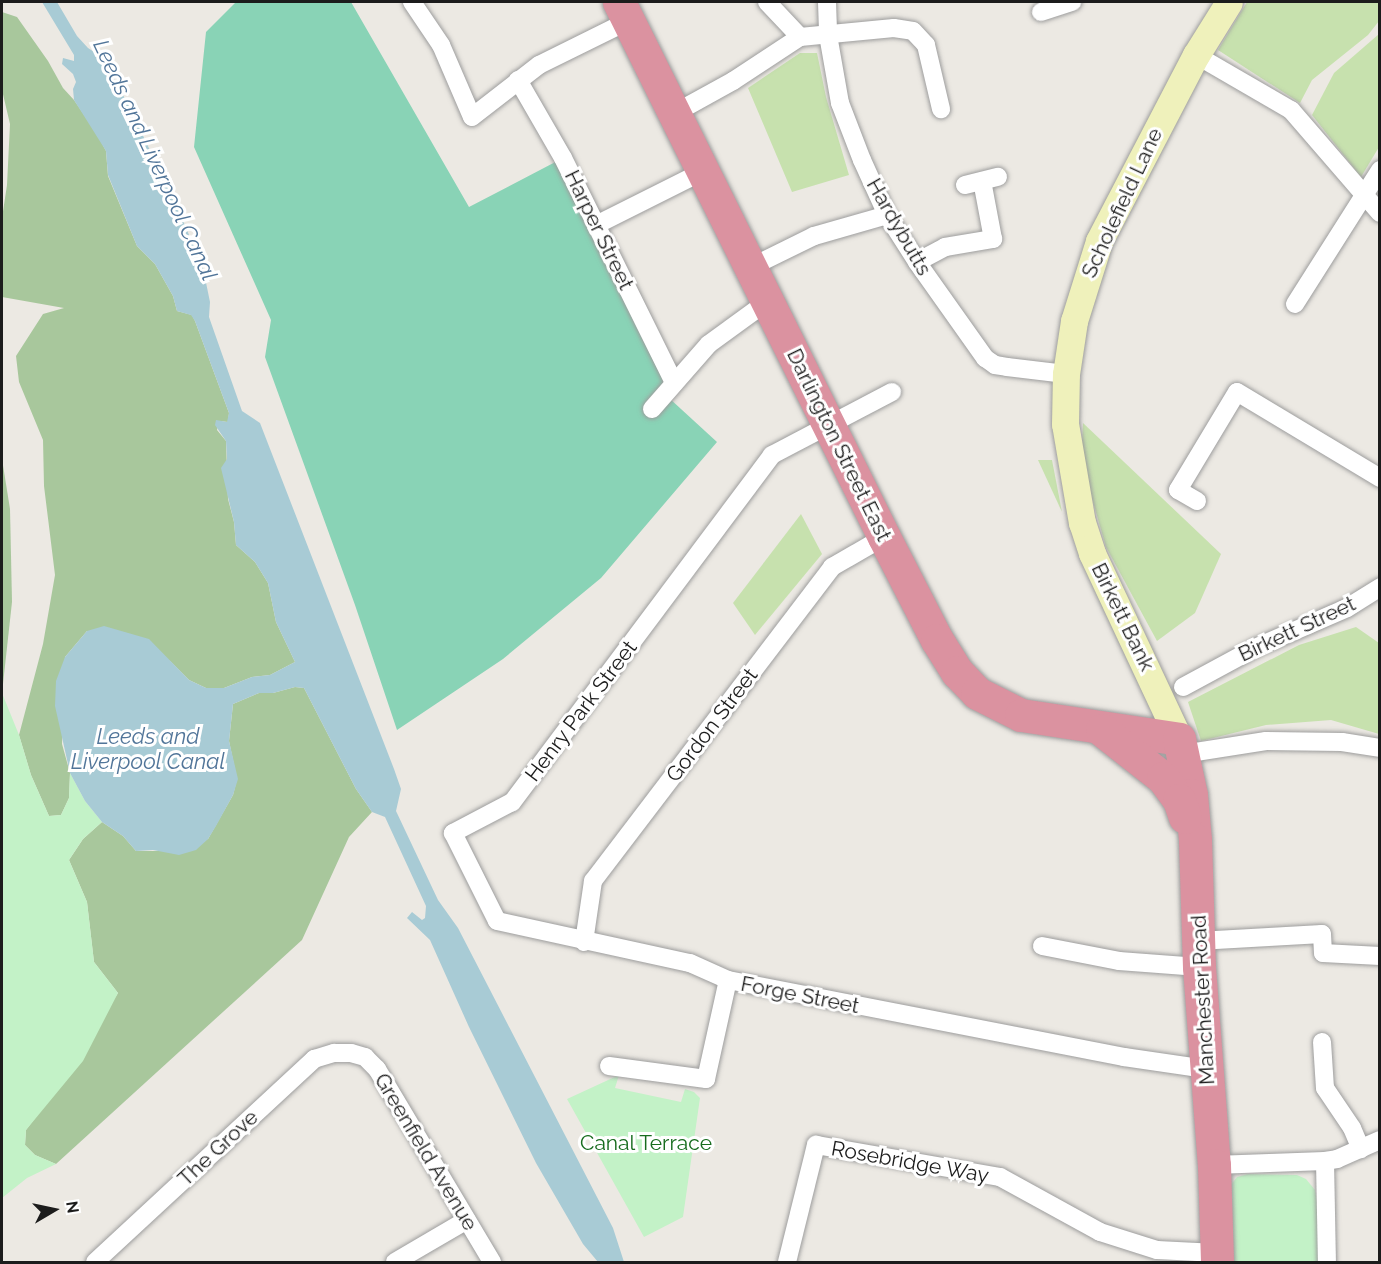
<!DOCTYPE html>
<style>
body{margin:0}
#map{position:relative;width:1381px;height:1264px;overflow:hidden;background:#ece9e3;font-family:Raleway,sans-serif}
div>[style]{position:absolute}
.grass>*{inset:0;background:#c7e1ae}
.forest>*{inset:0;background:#a8c79c}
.park>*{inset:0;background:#c3f2c7}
.pitch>*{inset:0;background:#89d3b6}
.water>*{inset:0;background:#a8cbd5}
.roads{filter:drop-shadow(0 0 2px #9d9d9d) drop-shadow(0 0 2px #9d9d9d)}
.street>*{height:18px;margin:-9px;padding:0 9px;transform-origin:9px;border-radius:9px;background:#fff}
.secondary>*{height:27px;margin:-13.5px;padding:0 13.5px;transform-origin:13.5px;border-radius:13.5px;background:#eff1bb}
.highway>*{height:33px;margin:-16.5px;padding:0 16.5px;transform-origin:16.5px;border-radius:16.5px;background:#db92a0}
span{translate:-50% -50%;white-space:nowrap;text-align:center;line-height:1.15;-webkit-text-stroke:6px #fff;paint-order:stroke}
.street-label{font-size:21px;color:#1c1c1c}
.park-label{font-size:21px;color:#176c1e}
.water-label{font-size:22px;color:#517599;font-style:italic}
.frame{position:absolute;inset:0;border:3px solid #1c1c1c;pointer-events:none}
.north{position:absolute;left:24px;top:1180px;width:60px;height:60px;-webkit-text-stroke:4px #fff;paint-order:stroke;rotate:81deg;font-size:16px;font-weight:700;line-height:24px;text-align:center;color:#1c1c1c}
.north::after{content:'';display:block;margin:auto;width:21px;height:27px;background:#1c1c1c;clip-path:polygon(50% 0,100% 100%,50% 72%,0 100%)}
</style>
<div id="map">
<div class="grass">
<i style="clip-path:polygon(1247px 2px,1379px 2px,1379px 21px,1368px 35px,1312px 80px,1300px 103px,1218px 50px)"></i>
<i style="clip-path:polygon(1379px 34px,1379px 147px,1361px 177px,1312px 115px,1334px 73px)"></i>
<i style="clip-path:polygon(800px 53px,817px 53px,826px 97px,849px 175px,792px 192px,748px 88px)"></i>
<i style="clip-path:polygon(1083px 423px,1221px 554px,1195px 613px,1157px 641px,1106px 547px,1087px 481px,1082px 445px)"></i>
<i style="clip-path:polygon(1038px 460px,1052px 460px,1062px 512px)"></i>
<i style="clip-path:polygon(801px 514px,822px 554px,755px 635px,733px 603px)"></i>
<i style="clip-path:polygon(1356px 627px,1379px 643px,1379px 734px,1331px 720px,1266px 725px,1201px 741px,1188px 702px,1299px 645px)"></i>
</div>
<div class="forest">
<i style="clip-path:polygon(2px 12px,17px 17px,48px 61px,63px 88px,74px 100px,97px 134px,106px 151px,108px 176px,137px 246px,155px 264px,173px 296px,177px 311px,192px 315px,195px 321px,229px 413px,228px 422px,219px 421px,217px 430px,226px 441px,228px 499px,234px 522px,236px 545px,255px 562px,268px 583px,276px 622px,295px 662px,270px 675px,252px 677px,224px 688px,206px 688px,189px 680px,170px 661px,87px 631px,65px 657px,62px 744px,70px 773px,69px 798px,61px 815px,49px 816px,31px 775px,19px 735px,43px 644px,55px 575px,44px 486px,43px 440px,19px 382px,16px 356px,43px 314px,64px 308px,2px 297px,2px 218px,7px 185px,10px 124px,2px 90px)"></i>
<i style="clip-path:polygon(2px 459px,10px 509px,12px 602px,2px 693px)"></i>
<i style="clip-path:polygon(295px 687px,304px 688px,356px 789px,372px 812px,349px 837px,302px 940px,56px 1164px,35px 1155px,25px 1145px,26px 1130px,48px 1101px,118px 993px,94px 962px,87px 902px,69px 860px,83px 839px,102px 822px,123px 836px,136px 851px,163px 851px,208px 839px,233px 795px,237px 779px,229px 741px,233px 704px,259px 693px,273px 693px)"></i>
</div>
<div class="park">
<i style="clip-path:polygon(2px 693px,19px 735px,31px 775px,49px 816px,61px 815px,69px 798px,70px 773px,85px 801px,102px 822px,83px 839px,69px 860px,87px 902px,94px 962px,118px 993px,83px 1061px,26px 1130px,25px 1145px,35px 1155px,56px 1164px,27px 1178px,2px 1198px)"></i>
<i style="clip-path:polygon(619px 1075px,615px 1088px,681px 1102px,685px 1089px,694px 1092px,700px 1098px,683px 1217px,644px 1237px,567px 1099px)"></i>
<i style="clip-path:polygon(1248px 1174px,1297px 1175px,1306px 1179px,1315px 1190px,1318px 1205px,1318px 1262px,1228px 1262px,1230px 1186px,1237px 1177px)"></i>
</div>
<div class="pitch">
<i style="clip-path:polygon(236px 2px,351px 2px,469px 207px,563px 158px,674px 383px,669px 398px,717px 442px,601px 578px,503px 659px,397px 730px,355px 605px,265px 357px,271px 320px,194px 147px,206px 32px)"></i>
</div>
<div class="water">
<i style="clip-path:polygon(42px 2px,57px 2px,77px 36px,88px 48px,102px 57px,129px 106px,181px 216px,203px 268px,210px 302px,209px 317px,242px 411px,260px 423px,394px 769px,401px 789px,396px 811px,438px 900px,458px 928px,613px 1228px,624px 1262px,598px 1262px,583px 1244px,536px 1163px,469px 1027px,430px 940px,407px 918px,412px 912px,422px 920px,425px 918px,426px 906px,385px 817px,372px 812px,356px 789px,304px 688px,295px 687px,273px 693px,259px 693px,233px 704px,229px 741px,238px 779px,233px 795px,216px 826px,208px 839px,196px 850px,179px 855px,153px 850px,136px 851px,123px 836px,102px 822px,85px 801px,70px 773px,55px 706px,56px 681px,65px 657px,87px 631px,104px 626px,149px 639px,189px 680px,206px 688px,224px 688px,252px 677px,270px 675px,295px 662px,276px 622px,268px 583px,255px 562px,236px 545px,234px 522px,221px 468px,227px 459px,226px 441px,215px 425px,216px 420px,227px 422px,229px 413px,195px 321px,191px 315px,177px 311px,173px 296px,155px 264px,137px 246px,108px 175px,106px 151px,74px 100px,73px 89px,76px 82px,73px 74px,62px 64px,63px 58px,74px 61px,74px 55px)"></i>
</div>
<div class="roads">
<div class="street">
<i style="left:412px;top:2px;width:52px;rotate:56deg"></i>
<i style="left:441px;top:45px;width:78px;rotate:66.7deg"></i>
<i style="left:472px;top:117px;width:85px;rotate:-37.8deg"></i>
<i style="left:539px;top:65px;width:99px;rotate:-26.3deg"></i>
<i style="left:767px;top:2px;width:48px;rotate:46.7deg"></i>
<i style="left:827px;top:2px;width:33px;rotate:88deg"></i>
<i style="left:828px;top:35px;width:69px;rotate:80deg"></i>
<i style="left:840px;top:103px;width:61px;rotate:68.9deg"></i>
<i style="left:862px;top:160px;width:60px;rotate:65.6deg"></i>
<i style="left:887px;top:215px;width:56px;rotate:57.4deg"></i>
<i style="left:917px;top:262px;width:118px;rotate:54.7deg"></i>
<i style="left:985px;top:358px;width:12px;rotate:35deg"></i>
<i style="left:995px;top:365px;width:12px;rotate:9deg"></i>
<i style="left:1007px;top:367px;width:59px;rotate:6.8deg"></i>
<i style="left:1041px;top:12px;width:33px;rotate:-18deg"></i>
<i style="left:1196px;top:55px;width:110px;rotate:30.1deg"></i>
<i style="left:1291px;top:110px;width:136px;rotate:49.2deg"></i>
<i style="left:518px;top:80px;width:90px;rotate:60deg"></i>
<i style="left:563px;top:158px;width:251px;rotate:63.7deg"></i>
<i style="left:675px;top:113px;width:66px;rotate:-28.9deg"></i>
<i style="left:733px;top:81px;width:80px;rotate:-33.3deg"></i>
<i style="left:800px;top:37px;width:94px;rotate:-5.5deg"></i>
<i style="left:894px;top:28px;width:19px;rotate:9deg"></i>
<i style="left:913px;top:31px;width:19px;rotate:47deg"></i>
<i style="left:926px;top:45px;width:66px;rotate:76.8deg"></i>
<i style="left:965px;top:185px;width:34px;rotate:-14deg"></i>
<i style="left:596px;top:225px;width:121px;rotate:-26.6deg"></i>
<i style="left:917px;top:262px;width:32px;rotate:-28deg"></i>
<i style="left:945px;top:247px;width:49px;rotate:-9.5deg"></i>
<i style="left:993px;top:239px;width:59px;rotate:-100.7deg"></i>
<i style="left:751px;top:267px;width:70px;rotate:-26.2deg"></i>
<i style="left:814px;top:236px;width:76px;rotate:-16deg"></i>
<i style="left:1295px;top:304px;width:159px;rotate:-57.6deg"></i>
<i style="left:892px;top:392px;width:136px;rotate:152.3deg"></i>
<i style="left:772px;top:455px;width:434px;rotate:126.8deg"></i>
<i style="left:512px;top:802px;width:67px;rotate:152.3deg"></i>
<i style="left:453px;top:833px;width:98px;rotate:63.4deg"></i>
<i style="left:497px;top:921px;width:198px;rotate:12.3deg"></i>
<i style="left:690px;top:963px;width:42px;rotate:24.1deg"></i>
<i style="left:728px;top:980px;width:403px;rotate:11deg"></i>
<i style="left:1124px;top:1057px;width:83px;rotate:8.3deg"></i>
<i style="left:652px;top:409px;width:86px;rotate:-48.8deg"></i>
<i style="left:709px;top:344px;width:73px;rotate:-36.1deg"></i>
<i style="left:1197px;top:501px;width:22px;rotate:-150deg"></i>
<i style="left:1178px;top:490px;width:114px;rotate:-59deg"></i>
<i style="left:1237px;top:392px;width:167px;rotate:31deg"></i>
<i style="left:1183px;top:687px;width:82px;rotate:-28.4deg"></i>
<i style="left:1255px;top:648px;width:100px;rotate:-23.5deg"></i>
<i style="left:1347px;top:608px;width:39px;rotate:-32deg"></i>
<i style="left:1183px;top:754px;width:84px;rotate:-8.9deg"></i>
<i style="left:1266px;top:741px;width:76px;rotate:0.8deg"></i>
<i style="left:1342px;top:742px;width:38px;rotate:9deg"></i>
<i style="left:1198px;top:941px;width:124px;rotate:-3.2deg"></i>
<i style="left:1322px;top:934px;width:19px;rotate:87deg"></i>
<i style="left:1323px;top:953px;width:57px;rotate:3deg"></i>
<i style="left:584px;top:942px;width:62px;rotate:-81.6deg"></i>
<i style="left:593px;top:881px;width:395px;rotate:-52.7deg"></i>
<i style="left:832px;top:567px;width:60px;rotate:-30deg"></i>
<i style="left:1042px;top:946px;width:78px;rotate:11deg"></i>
<i style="left:1119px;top:961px;width:80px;rotate:4.3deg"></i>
<i style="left:1322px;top:1042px;width:46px;rotate:86.3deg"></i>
<i style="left:1325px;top:1088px;width:48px;rotate:56deg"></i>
<i style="left:1352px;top:1128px;width:23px;rotate:67deg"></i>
<i style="left:609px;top:1066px;width:98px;rotate:7.6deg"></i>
<i style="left:706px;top:1079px;width:101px;rotate:-77.5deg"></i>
<i style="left:1325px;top:1161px;width:101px;rotate:88.9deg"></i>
<i style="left:1214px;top:1165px;width:111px;rotate:-2.1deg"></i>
<i style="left:1325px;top:1161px;width:12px;rotate:-9deg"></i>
<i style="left:1337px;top:1159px;width:47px;rotate:-23.8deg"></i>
<i style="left:95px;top:1262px;width:299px;rotate:-42.8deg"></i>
<i style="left:314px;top:1059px;width:21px;rotate:-17deg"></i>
<i style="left:334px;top:1053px;width:17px"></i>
<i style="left:351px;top:1053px;width:15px;rotate:16deg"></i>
<i style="left:365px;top:1057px;width:17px;rotate:45deg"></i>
<i style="left:377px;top:1069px;width:225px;rotate:59.2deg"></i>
<i style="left:395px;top:1262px;width:83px;rotate:-30.3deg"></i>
<i style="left:787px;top:1262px;width:121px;rotate:-76.1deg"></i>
<i style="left:816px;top:1145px;width:187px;rotate:9.9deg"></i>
<i style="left:1000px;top:1177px;width:114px;rotate:28.8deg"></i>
<i style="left:1100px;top:1232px;width:60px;rotate:17.5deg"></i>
<i style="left:1157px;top:1250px;width:60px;rotate:2.9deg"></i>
</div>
<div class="secondary">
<i style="left:1179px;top:739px;width:205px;rotate:-115.1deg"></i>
<i style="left:1092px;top:553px;width:32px;rotate:-108deg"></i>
<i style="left:1082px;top:523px;width:100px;rotate:-99.7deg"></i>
<i style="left:1065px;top:424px;width:50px;rotate:-88.9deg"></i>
<i style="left:1066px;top:374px;width:54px;rotate:-81.4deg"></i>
<i style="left:1074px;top:321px;width:84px;rotate:-72.6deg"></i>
<i style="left:1099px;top:241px;width:210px;rotate:-62.5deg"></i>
<i style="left:1196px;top:55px;width:62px;rotate:-58.1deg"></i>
</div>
<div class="highway">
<i style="left:619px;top:2px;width:597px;rotate:63.65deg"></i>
<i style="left:884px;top:537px;width:116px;rotate:62.8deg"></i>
<i style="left:937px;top:640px;width:38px;rotate:58deg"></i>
<i style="left:957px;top:672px;width:29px;rotate:46deg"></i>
<i style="left:977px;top:693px;width:49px;rotate:26.6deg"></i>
<i style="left:1021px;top:715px;width:160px;rotate:8.6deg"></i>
<i style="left:1179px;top:739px;width:57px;rotate:77.9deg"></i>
<i style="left:1191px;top:795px;width:45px;rotate:84.9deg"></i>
<i style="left:1195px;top:840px;width:127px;rotate:88.2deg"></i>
<i style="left:1199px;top:967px;width:199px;rotate:85.7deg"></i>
<i style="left:1214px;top:1165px;width:97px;rotate:88.2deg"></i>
<i style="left:1102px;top:730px;width:78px;rotate:38.2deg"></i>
<i style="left:1163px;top:778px;width:27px;rotate:54deg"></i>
<i style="left:1179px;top:800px;width:18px;rotate:71deg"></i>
</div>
</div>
<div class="street-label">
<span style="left:1122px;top:203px;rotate:-65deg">Scholefield Lane</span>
<span style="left:899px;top:227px;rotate:60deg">Hardybutts</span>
<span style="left:599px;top:230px;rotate:64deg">Harper Street</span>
<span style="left:839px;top:445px;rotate:64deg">Darlington Street East</span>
<span style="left:1123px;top:617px;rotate:64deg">Birkett Bank</span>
<span style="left:1297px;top:629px;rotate:-25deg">Birkett Street</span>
<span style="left:581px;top:711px;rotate:-53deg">Henry Park Street</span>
<span style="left:712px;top:725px;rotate:-53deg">Gordon Street</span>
<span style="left:800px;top:995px;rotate:11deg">Forge Street</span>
<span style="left:1203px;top:1000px;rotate:-93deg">Manchester Road</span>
<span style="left:218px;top:1148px;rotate:-43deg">The Grove</span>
<span style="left:426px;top:1152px;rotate:59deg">Greenfield Avenue</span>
<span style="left:910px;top:1162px;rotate:10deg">Rosebridge Way</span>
</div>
<div class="park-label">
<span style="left:646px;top:1143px">Canal Terrace</span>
</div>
<div class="water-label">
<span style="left:155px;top:160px;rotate:65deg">Leeds and Liverpool Canal</span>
<span style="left:148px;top:749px">Leeds and<br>Liverpool Canal</span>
</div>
<div class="frame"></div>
<div class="north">N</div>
</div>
